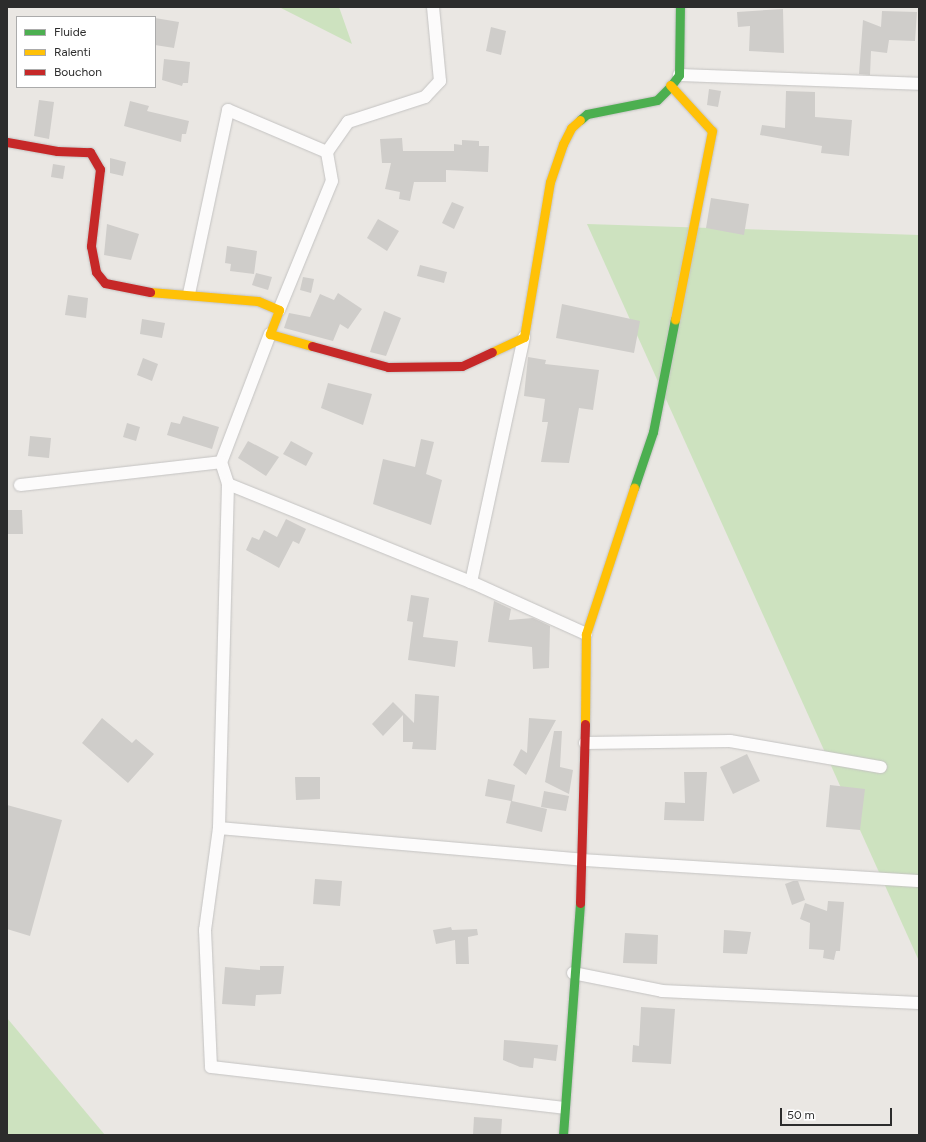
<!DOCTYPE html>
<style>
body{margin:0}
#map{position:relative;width:926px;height:1142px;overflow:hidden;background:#eae7e3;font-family:Figtree,sans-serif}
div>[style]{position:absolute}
.green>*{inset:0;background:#cde2bf}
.building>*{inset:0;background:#cfcdca}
.roads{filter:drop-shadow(0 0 1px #c4c3c2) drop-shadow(0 0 1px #c4c3c2)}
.street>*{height:12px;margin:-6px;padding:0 6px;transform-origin:6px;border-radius:6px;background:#fcfbfb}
.fast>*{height:9px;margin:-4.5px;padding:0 4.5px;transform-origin:4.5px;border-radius:4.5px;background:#4caf50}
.slow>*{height:9px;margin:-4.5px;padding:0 4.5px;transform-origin:4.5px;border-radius:4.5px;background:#ffc107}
.jam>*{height:9px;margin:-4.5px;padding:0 4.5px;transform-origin:4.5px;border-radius:4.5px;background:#c62828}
span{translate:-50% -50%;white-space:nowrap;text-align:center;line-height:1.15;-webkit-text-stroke:3px #fff;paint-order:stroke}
.frame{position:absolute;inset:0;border:8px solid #2c2c2c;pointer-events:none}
.legend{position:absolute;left:16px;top:16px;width:140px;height:72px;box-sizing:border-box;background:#fff;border:1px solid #ababab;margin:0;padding:5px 7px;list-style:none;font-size:12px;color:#2c2c2c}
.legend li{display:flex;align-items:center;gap:8px;height:20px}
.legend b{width:20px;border:1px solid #ababab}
.scale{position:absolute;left:780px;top:1108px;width:112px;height:18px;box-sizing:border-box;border:2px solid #2c2c2c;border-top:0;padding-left:5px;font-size:12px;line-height:14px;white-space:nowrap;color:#2c2c2c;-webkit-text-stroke:3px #fff;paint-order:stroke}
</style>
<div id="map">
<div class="green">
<i style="clip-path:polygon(279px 7px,339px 7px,352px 44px)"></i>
<i style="clip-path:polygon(587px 224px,919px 235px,919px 961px)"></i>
<i style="clip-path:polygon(7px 1018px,105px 1135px,7px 1135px)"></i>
</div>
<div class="building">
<i style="clip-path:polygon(783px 9px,784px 53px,749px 51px,750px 26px,738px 27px,737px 12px)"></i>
<i style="clip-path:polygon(882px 11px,917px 12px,915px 41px,889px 40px,887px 53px,871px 51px,870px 75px,859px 74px,863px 20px,881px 27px)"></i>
<i style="clip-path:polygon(155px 18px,179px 22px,174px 48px,155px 45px)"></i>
<i style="clip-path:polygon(491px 27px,506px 31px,501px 55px,486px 51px)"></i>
<i style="clip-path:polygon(164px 59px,190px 62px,188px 83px,183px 83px,182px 86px,162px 80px)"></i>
<i style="clip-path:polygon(709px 89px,721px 91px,718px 107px,707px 105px)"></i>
<i style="clip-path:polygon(786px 91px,815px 92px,815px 117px,852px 120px,849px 156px,821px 153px,822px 146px,760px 135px,762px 125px,785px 128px)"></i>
<i style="clip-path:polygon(39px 100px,54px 102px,49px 139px,34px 136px)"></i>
<i style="clip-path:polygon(130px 101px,149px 106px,147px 111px,189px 121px,186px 134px,182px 134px,181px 142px,124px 126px)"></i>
<i style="clip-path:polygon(402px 138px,403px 151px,454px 151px,454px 144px,462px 145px,462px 140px,479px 141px,479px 146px,489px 146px,488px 172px,446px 170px,446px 182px,414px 182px,410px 201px,399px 199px,400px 192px,385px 189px,391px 163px,382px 163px,380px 139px)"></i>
<i style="clip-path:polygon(110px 158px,126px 162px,123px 176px,110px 173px)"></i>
<i style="clip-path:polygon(53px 164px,65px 166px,63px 179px,51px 177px)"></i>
<i style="clip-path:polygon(711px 198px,749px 204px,744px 235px,706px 228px)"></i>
<i style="clip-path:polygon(452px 202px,464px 207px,454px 229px,442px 223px)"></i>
<i style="clip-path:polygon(378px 219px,399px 231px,387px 251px,367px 238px)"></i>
<i style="clip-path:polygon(107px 224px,139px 234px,131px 260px,104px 255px)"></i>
<i style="clip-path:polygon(227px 246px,257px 251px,254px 274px,230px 271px,231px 264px,225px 263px)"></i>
<i style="clip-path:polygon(420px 265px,447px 272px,444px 283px,417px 276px)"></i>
<i style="clip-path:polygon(256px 273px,272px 277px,268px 290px,252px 285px)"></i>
<i style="clip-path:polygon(303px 277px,314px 279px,311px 293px,300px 290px)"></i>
<i style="clip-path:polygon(338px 293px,362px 309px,348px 329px,340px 324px,333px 341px,284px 328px,289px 313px,310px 317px,320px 294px,334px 300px)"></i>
<i style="clip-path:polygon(68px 295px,88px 298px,86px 318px,65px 315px)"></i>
<i style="clip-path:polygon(562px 304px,640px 321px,634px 353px,556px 338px)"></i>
<i style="clip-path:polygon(384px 311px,401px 318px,386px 356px,370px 352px)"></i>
<i style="clip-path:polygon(142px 319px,165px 323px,162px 338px,140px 334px)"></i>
<i style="clip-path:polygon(528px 357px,546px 360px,545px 364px,599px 370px,593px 410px,579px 408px,569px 463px,541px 462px,548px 422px,542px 422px,545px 399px,524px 396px)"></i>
<i style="clip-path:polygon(143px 358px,158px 364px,152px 381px,137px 375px)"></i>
<i style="clip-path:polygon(328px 383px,372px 394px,363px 425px,321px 408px)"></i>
<i style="clip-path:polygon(183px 416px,219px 427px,212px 449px,167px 435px,171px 422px,180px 424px)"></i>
<i style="clip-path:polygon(127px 423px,140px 427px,136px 441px,123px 437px)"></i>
<i style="clip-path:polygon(30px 436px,51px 438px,49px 458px,28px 456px)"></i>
<i style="clip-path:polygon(421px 439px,434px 442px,426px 474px,442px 480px,431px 525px,373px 504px,383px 459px,415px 467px)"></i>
<i style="clip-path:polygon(248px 441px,279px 457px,266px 476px,238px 458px)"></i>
<i style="clip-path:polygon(291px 441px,313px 453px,306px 466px,283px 454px)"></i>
<i style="clip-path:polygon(7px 510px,22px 510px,23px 534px,7px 534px)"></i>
<i style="clip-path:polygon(286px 519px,306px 529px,299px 544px,293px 541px,279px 568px,246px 550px,252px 537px,259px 540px,264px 530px,277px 537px)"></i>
<i style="clip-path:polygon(411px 595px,429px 598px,423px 637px,458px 641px,455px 667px,408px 660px,413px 622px,407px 621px)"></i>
<i style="clip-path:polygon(494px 601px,511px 609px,509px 620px,533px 618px,550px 626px,549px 668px,533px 669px,532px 647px,488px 642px)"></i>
<i style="clip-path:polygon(415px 694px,439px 696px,436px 750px,412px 749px,413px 742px,403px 742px,403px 715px,383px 736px,372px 724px,393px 702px,414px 723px)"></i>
<i style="clip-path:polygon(102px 718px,132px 743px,136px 739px,154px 754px,128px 783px,82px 743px)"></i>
<i style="clip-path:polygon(529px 718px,556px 720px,526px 775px,513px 765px,521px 749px,527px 753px)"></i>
<i style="clip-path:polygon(554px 731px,562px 731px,560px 767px,573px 770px,569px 794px,545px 782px)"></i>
<i style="clip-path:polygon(747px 754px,760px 781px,733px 794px,720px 767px)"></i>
<i style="clip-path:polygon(684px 772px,707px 772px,704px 821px,664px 820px,665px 802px,685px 803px)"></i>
<i style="clip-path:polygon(295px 777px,320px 777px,320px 799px,296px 800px)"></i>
<i style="clip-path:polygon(488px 779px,515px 785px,512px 801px,547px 809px,542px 832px,506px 823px,511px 801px,485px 796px)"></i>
<i style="clip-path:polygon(830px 785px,865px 789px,860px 830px,826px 827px)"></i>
<i style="clip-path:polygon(544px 791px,569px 796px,566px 811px,541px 807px)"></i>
<i style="clip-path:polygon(7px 805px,62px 820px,30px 936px,7px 929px)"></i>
<i style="clip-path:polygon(315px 879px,342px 881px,340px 906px,313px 904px)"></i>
<i style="clip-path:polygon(793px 881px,798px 881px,805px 900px,792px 905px,785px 884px)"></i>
<i style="clip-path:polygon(828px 901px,844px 902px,840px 951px,836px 951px,834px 960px,823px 958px,824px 950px,809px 949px,810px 923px,800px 919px,805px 903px,827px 911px)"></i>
<i style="clip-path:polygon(451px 927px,452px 930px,477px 929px,478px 935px,468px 937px,469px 964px,456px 964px,455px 940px,436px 944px,433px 930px)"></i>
<i style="clip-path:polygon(724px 930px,751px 932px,747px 954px,723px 953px)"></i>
<i style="clip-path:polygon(625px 933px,658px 935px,657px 964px,623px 963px)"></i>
<i style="clip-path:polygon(260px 966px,284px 966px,281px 994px,256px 995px,255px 1006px,222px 1004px,225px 967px,260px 970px)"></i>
<i style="clip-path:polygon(641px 1007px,675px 1009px,671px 1064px,632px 1062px,633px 1045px,639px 1046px)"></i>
<i style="clip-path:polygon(504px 1040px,558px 1045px,556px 1061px,534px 1058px,533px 1068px,520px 1067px,503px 1060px)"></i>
<i style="clip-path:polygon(474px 1117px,502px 1119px,501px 1135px,473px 1135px)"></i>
</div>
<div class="roads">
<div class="street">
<i style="left:679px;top:75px;width:240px;rotate:2.1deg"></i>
<i style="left:189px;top:294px;width:188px;rotate:-78deg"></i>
<i style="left:228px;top:110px;width:108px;rotate:23deg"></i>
<i style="left:279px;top:310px;width:139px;rotate:-67.7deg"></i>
<i style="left:332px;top:181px;width:29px;rotate:-100deg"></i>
<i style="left:327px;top:152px;width:37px;rotate:-55deg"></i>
<i style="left:348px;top:122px;width:81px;rotate:-18deg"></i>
<i style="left:425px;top:97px;width:22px;rotate:-47deg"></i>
<i style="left:440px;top:81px;width:74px;rotate:-95.4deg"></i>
<i style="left:270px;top:334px;width:137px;rotate:110.9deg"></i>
<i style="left:221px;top:462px;width:23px;rotate:72deg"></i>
<i style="left:228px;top:484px;width:262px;rotate:22deg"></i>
<i style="left:524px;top:337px;width:251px;rotate:102.2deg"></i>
<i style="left:471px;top:582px;width:126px;rotate:24.3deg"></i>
<i style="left:228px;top:484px;width:344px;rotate:91.5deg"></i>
<i style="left:219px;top:828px;width:103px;rotate:97.8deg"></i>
<i style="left:205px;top:930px;width:137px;rotate:87.5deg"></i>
<i style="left:211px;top:1067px;width:354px;rotate:6.6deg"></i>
<i style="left:20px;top:485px;width:202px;rotate:-6.5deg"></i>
<i style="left:585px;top:743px;width:145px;rotate:-0.8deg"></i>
<i style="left:730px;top:741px;width:153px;rotate:9.8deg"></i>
<i style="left:219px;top:828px;width:365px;rotate:5deg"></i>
<i style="left:583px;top:860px;width:337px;rotate:3.6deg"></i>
<i style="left:573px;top:973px;width:91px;rotate:11.4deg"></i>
<i style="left:662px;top:991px;width:257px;rotate:2.7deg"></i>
</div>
<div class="fast">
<i style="left:580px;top:120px;width:9px;rotate:-41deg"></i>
<i style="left:587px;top:114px;width:71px;rotate:-11.3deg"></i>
<i style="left:657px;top:100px;width:18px;rotate:-45deg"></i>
<i style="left:670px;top:87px;width:15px;rotate:-53deg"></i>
<i style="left:679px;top:75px;width:68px;rotate:-89.2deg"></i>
<i style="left:634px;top:488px;width:59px;rotate:-71.3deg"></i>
<i style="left:653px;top:432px;width:115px;rotate:-79deg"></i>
<i style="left:563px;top:1135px;width:233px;rotate:-85.8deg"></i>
</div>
<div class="slow">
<i style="left:670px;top:85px;width:62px;rotate:47.6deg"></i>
<i style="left:712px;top:131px;width:192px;rotate:101.1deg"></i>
<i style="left:150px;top:292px;width:108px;rotate:4.8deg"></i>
<i style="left:258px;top:301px;width:23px;rotate:23deg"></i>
<i style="left:279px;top:310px;width:26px;rotate:111deg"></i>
<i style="left:270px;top:334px;width:44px;rotate:15.9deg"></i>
<i style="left:492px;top:352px;width:35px;rotate:-25deg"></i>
<i style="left:524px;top:337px;width:157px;rotate:-80.5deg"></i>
<i style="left:550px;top:182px;width:40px;rotate:-71.1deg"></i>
<i style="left:563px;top:144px;width:18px;rotate:-63deg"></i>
<i style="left:571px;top:128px;width:12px;rotate:-42deg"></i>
<i style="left:585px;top:724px;width:90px;rotate:-89.4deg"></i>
<i style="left:586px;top:634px;width:154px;rotate:-71.8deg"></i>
</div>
<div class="jam">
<i style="left:7px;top:142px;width:51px;rotate:10.2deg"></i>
<i style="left:57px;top:151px;width:33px;rotate:2deg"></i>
<i style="left:90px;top:152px;width:20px;rotate:60deg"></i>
<i style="left:100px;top:169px;width:78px;rotate:96.7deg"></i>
<i style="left:91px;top:246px;width:26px;rotate:79deg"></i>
<i style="left:96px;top:272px;width:14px;rotate:51deg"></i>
<i style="left:105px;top:283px;width:46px;rotate:11.3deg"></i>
<i style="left:312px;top:346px;width:79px;rotate:15.4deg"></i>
<i style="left:388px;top:367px;width:74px;rotate:-0.8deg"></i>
<i style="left:462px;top:366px;width:33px;rotate:-25deg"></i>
<i style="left:580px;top:903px;width:179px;rotate:-88.4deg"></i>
</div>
</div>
<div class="frame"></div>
<ul class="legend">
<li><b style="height:5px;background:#4caf50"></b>Fluide</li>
<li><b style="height:5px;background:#ffc107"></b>Ralenti</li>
<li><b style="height:5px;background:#c62828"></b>Bouchon</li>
</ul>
<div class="scale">50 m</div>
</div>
